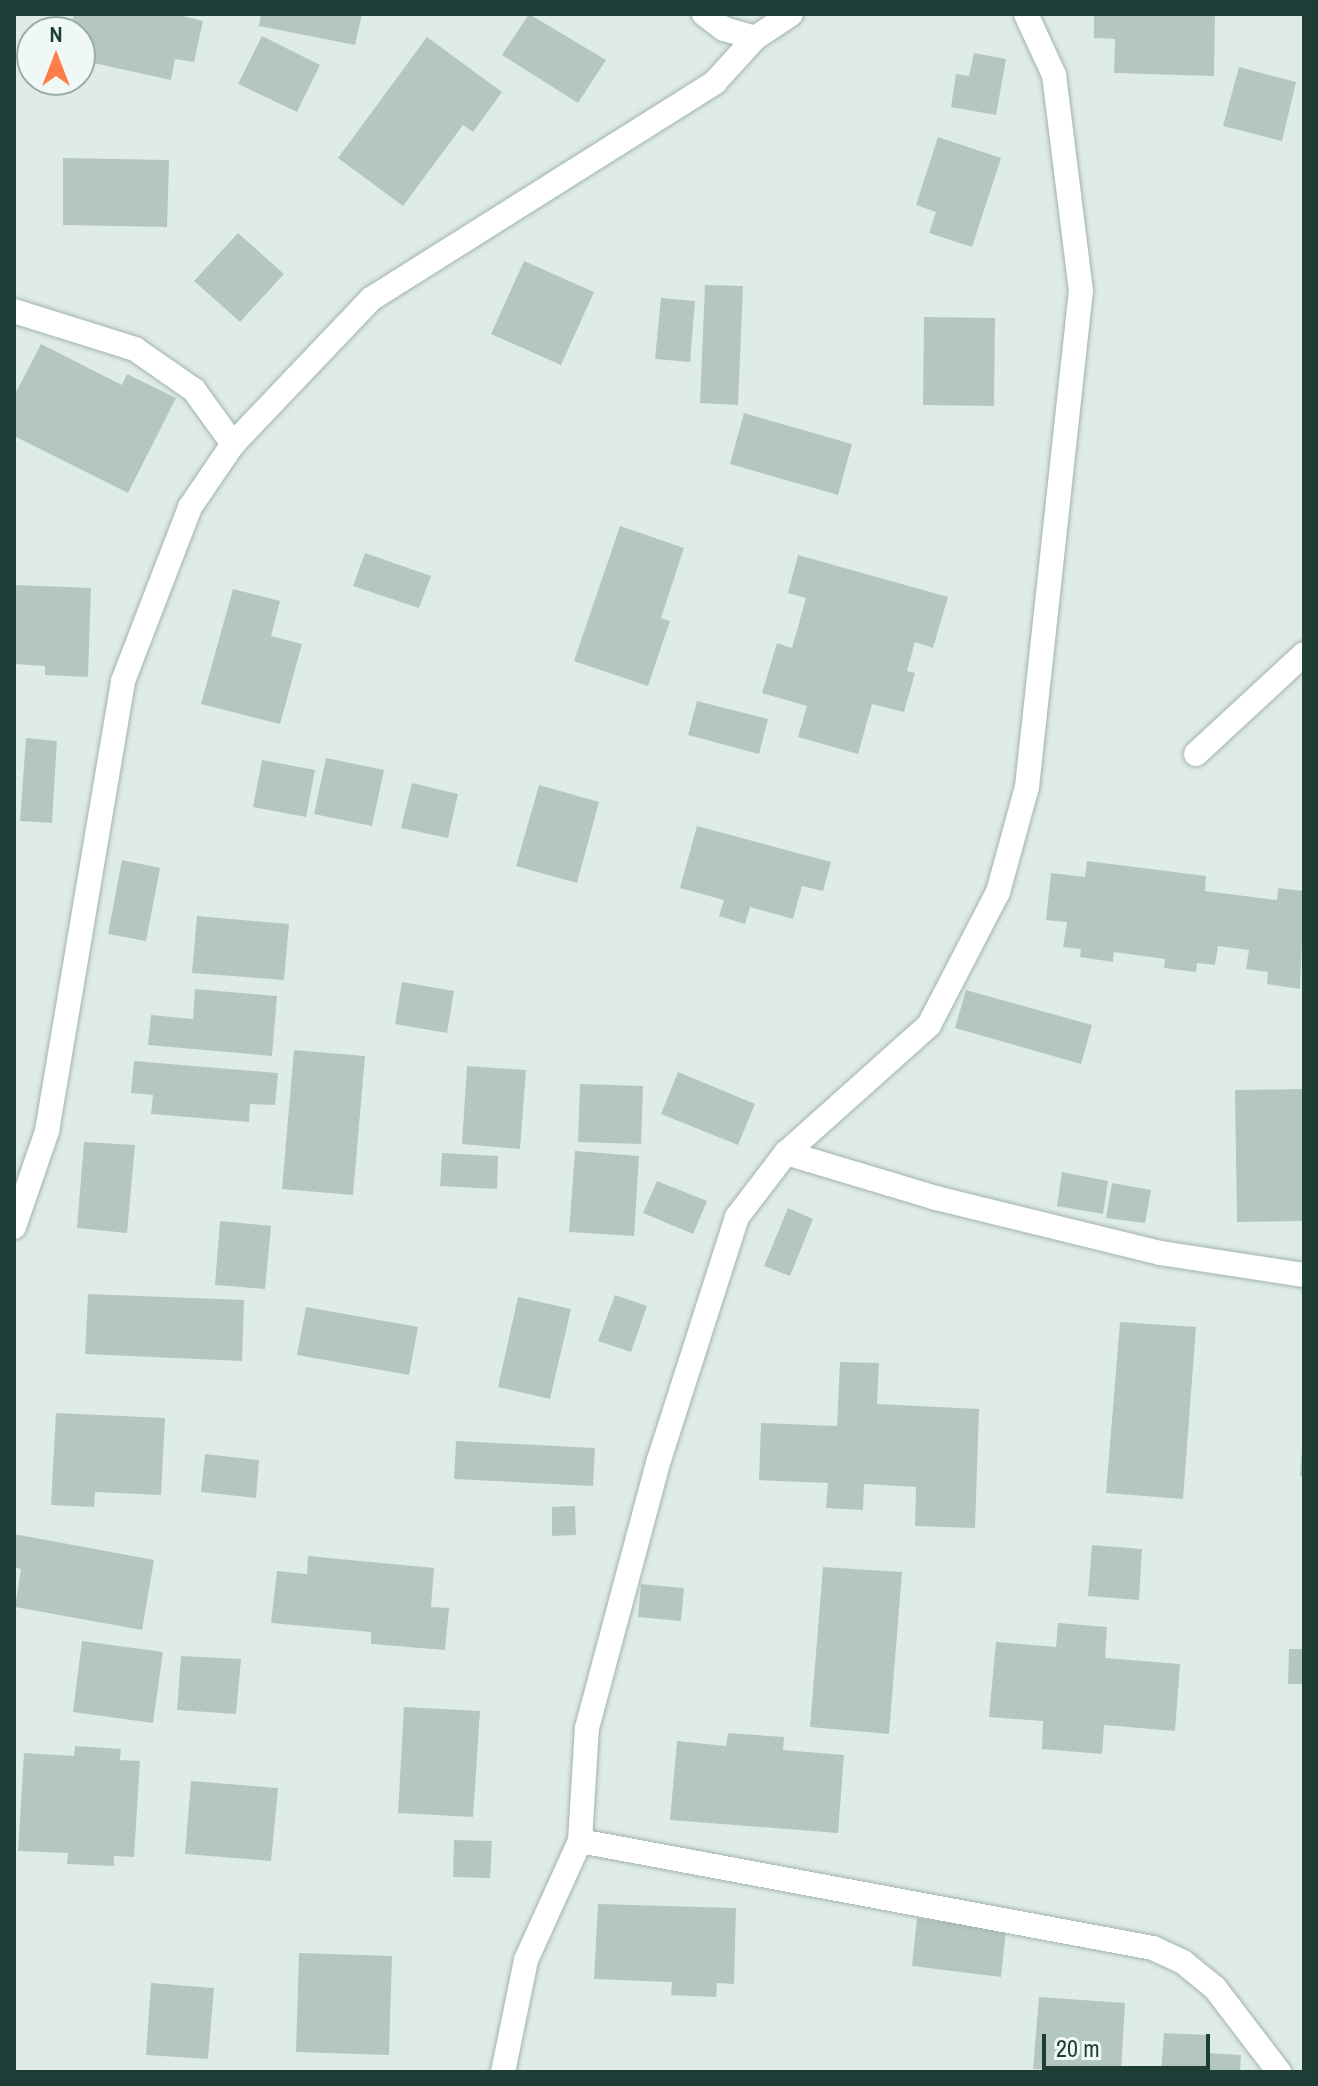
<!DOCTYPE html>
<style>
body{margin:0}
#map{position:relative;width:1318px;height:2086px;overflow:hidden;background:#dfece6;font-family:"Archivo Narrow",sans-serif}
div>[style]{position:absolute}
.building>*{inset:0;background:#b4c7bf}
.roads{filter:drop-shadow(0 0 2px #a1b4ae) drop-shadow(0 0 2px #a1b4ae)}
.minor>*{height:24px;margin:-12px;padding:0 12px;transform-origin:12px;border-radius:12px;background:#fff}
span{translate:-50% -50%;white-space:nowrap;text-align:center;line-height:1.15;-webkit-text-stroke:8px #eff8f4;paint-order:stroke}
.frame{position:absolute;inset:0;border:16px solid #1e3d36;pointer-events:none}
.north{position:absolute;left:16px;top:16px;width:80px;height:80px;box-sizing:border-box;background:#eff8f4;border:2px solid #9bada8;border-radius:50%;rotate:0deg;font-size:22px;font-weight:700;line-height:32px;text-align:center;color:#1e3d36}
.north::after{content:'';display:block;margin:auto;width:28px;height:36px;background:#ff7d49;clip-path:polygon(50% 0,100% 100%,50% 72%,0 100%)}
.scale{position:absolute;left:1042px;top:2034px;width:168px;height:36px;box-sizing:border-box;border:4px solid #1e3d36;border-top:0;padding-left:10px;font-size:24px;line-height:28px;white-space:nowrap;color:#1e3d36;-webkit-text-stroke:6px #eff8f4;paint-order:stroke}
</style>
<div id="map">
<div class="building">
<i style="clip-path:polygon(74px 14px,174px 14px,203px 21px,194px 62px,175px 59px,171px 80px,80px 60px,80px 32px,70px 32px)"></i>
<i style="clip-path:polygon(261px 14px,362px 14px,355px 45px,259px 26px)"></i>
<i style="clip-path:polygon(529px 14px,606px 60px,578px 103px,502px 55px)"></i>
<i style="clip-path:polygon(1094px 14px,1215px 14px,1214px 76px,1114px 73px,1115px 39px,1094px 38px)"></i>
<i style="clip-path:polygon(262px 36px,320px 65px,297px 112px,238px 84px)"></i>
<i style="clip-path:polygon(427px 37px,502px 92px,473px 132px,463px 125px,403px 206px,338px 158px)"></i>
<i style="clip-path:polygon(974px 53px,1006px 59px,996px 115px,951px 107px,956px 74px,969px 76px)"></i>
<i style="clip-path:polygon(1239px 67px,1296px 82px,1282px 141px,1223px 126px)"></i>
<i style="clip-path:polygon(938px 137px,1001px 158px,972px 247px,929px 233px,936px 212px,916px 205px)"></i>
<i style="clip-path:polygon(63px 158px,169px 160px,167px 227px,63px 225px)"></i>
<i style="clip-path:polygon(238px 233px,284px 274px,240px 322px,194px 281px)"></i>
<i style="clip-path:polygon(524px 261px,594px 292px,561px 365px,491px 334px)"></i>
<i style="clip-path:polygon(705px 285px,743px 286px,738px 405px,700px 403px)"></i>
<i style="clip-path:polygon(661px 298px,695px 301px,690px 362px,655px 359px)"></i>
<i style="clip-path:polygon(924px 317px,995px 318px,994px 406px,923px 405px)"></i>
<i style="clip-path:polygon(41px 344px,122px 385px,127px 374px,176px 398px,128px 493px,14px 436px,14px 396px)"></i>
<i style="clip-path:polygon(744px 413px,852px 444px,838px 495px,730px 464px)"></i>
<i style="clip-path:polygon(620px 526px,684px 548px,661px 618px,670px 621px,648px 686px,574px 661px)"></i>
<i style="clip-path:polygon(365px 553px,431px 576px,419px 608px,353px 586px)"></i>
<i style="clip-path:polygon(798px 555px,948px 597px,933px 648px,915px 642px,907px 671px,915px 673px,904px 712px,872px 704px,858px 754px,798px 737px,807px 706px,762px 693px,777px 643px,792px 648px,806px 598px,788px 593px)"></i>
<i style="clip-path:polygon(14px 585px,91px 588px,88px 677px,45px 675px,45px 666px,14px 664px)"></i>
<i style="clip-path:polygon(233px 589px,280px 601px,271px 636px,302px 644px,280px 724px,201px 704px)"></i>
<i style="clip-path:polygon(697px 701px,768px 719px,759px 754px,688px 735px)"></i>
<i style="clip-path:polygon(26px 738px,57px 741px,52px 823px,20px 821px)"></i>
<i style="clip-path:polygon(326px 758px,384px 770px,372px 826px,314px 814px)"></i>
<i style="clip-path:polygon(262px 760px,315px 770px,306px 817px,253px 807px)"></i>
<i style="clip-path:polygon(412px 783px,458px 794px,448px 838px,401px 828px)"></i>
<i style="clip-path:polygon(539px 785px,599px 802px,577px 883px,516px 866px)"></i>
<i style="clip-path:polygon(697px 826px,831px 862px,823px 891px,802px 886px,793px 919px,750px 907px,745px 924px,719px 916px,724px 900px,680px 888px)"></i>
<i style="clip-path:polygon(122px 860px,160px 868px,146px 941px,108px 934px)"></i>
<i style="clip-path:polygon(1087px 861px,1206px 876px,1205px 891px,1277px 900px,1278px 888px,1304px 891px,1300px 989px,1267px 984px,1268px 972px,1246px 969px,1249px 950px,1218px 946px,1215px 965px,1197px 963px,1196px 972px,1164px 968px,1165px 959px,1114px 952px,1113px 962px,1080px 957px,1081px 949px,1063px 947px,1067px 922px,1046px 920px,1051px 873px,1085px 877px)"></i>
<i style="clip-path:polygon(197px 916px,289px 924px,284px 980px,192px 973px)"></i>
<i style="clip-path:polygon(402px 982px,454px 991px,447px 1033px,395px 1024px)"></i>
<i style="clip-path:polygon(195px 989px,277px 996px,272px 1056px,148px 1045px,151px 1015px,193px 1019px)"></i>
<i style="clip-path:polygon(966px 990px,1092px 1025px,1081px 1064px,955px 1028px)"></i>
<i style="clip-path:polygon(294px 1050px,365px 1056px,353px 1195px,282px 1189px)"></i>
<i style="clip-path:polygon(134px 1061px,278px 1073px,275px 1105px,250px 1104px,249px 1122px,151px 1114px,153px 1095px,131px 1093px)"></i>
<i style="clip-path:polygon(467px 1066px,526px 1070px,520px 1149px,462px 1144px)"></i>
<i style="clip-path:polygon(678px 1072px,755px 1104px,738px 1145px,661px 1114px)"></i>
<i style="clip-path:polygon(580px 1084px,643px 1086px,641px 1144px,578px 1142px)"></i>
<i style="clip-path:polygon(1304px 1089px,1304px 1221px,1237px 1222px,1235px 1090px)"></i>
<i style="clip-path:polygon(84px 1142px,135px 1145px,127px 1233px,77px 1228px)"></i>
<i style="clip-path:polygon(575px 1151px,639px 1156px,634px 1236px,569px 1232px)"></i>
<i style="clip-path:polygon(442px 1153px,498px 1156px,497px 1189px,440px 1186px)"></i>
<i style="clip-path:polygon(1062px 1172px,1108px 1181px,1103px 1214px,1057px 1206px)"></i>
<i style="clip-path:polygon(657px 1181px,707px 1201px,693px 1234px,643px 1213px)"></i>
<i style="clip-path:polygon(1112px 1183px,1151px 1190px,1145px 1223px,1106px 1218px)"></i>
<i style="clip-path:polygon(788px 1208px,813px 1219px,790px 1276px,764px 1266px)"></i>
<i style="clip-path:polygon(220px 1221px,271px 1226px,265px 1289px,215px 1285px)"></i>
<i style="clip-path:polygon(88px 1294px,244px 1300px,242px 1361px,85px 1354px)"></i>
<i style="clip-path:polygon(615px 1295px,647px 1306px,631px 1352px,598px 1341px)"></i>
<i style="clip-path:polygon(518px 1297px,571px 1309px,550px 1399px,498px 1387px)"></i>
<i style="clip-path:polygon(306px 1307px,418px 1327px,409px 1375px,297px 1355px)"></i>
<i style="clip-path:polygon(1120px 1322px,1196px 1327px,1183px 1499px,1106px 1493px)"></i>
<i style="clip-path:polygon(840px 1362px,879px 1363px,877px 1404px,979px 1409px,975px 1528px,915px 1526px,916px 1487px,864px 1484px,863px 1510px,826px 1508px,828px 1483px,759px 1480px,761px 1423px,837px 1426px)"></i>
<i style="clip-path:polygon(56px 1413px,165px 1418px,161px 1495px,95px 1492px,94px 1507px,51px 1505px)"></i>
<i style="clip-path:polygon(456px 1441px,595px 1448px,593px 1486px,454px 1479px)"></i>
<i style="clip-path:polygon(1302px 1447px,1304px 1448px,1304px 1476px,1300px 1476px)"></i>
<i style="clip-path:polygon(205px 1454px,259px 1460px,256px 1498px,201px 1492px)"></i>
<i style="clip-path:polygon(575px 1506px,576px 1535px,552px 1536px,552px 1507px)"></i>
<i style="clip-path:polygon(14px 1534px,154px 1560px,142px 1630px,15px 1607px,21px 1569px,14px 1567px)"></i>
<i style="clip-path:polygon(1092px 1545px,1142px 1549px,1139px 1600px,1088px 1596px)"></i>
<i style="clip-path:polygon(308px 1556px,434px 1568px,431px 1607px,449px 1608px,445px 1650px,371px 1644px,371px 1632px,271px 1623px,277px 1571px,307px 1574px)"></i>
<i style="clip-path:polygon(823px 1567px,902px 1572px,889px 1734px,810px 1727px)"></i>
<i style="clip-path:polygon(641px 1584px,684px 1588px,681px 1621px,638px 1617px)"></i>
<i style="clip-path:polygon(1058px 1623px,1107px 1627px,1105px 1658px,1180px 1664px,1175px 1731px,1104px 1725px,1102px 1754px,1042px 1749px,1043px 1721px,989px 1717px,996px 1642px,1056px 1647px)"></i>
<i style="clip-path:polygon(82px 1641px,163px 1652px,153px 1723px,73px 1712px)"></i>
<i style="clip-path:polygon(1289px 1649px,1304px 1649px,1304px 1684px,1288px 1684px)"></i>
<i style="clip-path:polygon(181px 1656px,241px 1659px,236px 1714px,177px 1710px)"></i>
<i style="clip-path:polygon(404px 1707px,480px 1711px,473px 1817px,398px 1813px)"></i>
<i style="clip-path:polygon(728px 1733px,784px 1737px,783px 1750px,844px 1755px,838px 1833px,670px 1820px,677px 1741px,726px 1746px)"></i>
<i style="clip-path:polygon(75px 1746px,121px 1749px,120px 1760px,140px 1761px,134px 1857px,114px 1856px,114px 1866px,67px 1864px,68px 1853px,18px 1851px,24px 1753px,74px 1756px)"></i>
<i style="clip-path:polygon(191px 1781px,278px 1788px,271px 1861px,185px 1854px)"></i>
<i style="clip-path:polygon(454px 1840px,492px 1841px,490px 1878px,453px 1877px)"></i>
<i style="clip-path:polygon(598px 1904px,736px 1908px,734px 1984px,717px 1983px,716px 1997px,671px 1995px,672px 1982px,594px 1979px)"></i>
<i style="clip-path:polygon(917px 1918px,1006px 1930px,1001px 1977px,912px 1966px)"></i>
<i style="clip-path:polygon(299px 1953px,392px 1956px,389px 2055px,296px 2052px)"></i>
<i style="clip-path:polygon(151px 1983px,214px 1988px,208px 2059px,146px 2055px)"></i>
<i style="clip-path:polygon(1039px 1997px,1125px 2003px,1121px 2072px,1033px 2069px)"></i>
<i style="clip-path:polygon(1164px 2033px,1209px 2035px,1208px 2053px,1241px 2055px,1240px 2072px,1161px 2072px)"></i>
</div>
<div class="roads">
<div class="minor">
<i style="left:704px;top:14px;width:25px;rotate:37deg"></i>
<i style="left:724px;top:29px;width:32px;rotate:16deg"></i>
<i style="left:14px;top:311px;width:127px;rotate:17.4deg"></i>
<i style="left:135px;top:349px;width:72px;rotate:34.8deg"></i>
<i style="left:194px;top:390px;width:67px;rotate:54.2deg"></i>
<i style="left:1196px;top:754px;width:147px;rotate:-42.8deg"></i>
<i style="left:786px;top:1153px;width:157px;rotate:16.7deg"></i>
<i style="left:936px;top:1198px;width:231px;rotate:13.8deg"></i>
<i style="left:1160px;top:1253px;width:146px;rotate:8.7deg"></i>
<i style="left:14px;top:1227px;width:102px;rotate:-71deg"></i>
<i style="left:47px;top:1131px;width:456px;rotate:-80.4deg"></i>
<i style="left:123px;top:681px;width:186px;rotate:-68.9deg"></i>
<i style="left:190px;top:507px;width:76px;rotate:-55.7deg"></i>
<i style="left:233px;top:444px;width:200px;rotate:-46.4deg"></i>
<i style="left:371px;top:299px;width:407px;rotate:-32.2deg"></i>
<i style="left:715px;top:82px;width:59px;rotate:-47.7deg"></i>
<i style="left:755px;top:38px;width:43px;rotate:-33.7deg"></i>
<i style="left:580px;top:1841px;width:583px;rotate:10.58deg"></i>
<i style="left:1153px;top:1948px;width:33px;rotate:25deg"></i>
<i style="left:1183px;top:1962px;width:41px;rotate:39.1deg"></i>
<i style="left:1215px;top:1988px;width:106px;rotate:52.7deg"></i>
<i style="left:503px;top:2072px;width:114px;rotate:-78.4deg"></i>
<i style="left:526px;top:1960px;width:131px;rotate:-65.6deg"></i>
<i style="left:580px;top:1841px;width:113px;rotate:-86.5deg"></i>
<i style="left:587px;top:1728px;width:278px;rotate:-75deg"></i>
<i style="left:659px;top:1460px;width:255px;rotate:-72.2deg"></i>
<i style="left:737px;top:1217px;width:81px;rotate:-52.6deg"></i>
<i style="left:786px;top:1153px;width:192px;rotate:-41.8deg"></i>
<i style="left:929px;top:1025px;width:150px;rotate:-62.6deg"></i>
<i style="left:998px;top:892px;width:109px;rotate:-74.6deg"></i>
<i style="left:1027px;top:787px;width:499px;rotate:-83.8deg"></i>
<i style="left:1081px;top:291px;width:218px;rotate:-97.1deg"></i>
<i style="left:1054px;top:75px;width:67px;rotate:-114.7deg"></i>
</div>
</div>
<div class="frame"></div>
<div class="north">N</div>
<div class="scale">20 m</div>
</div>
